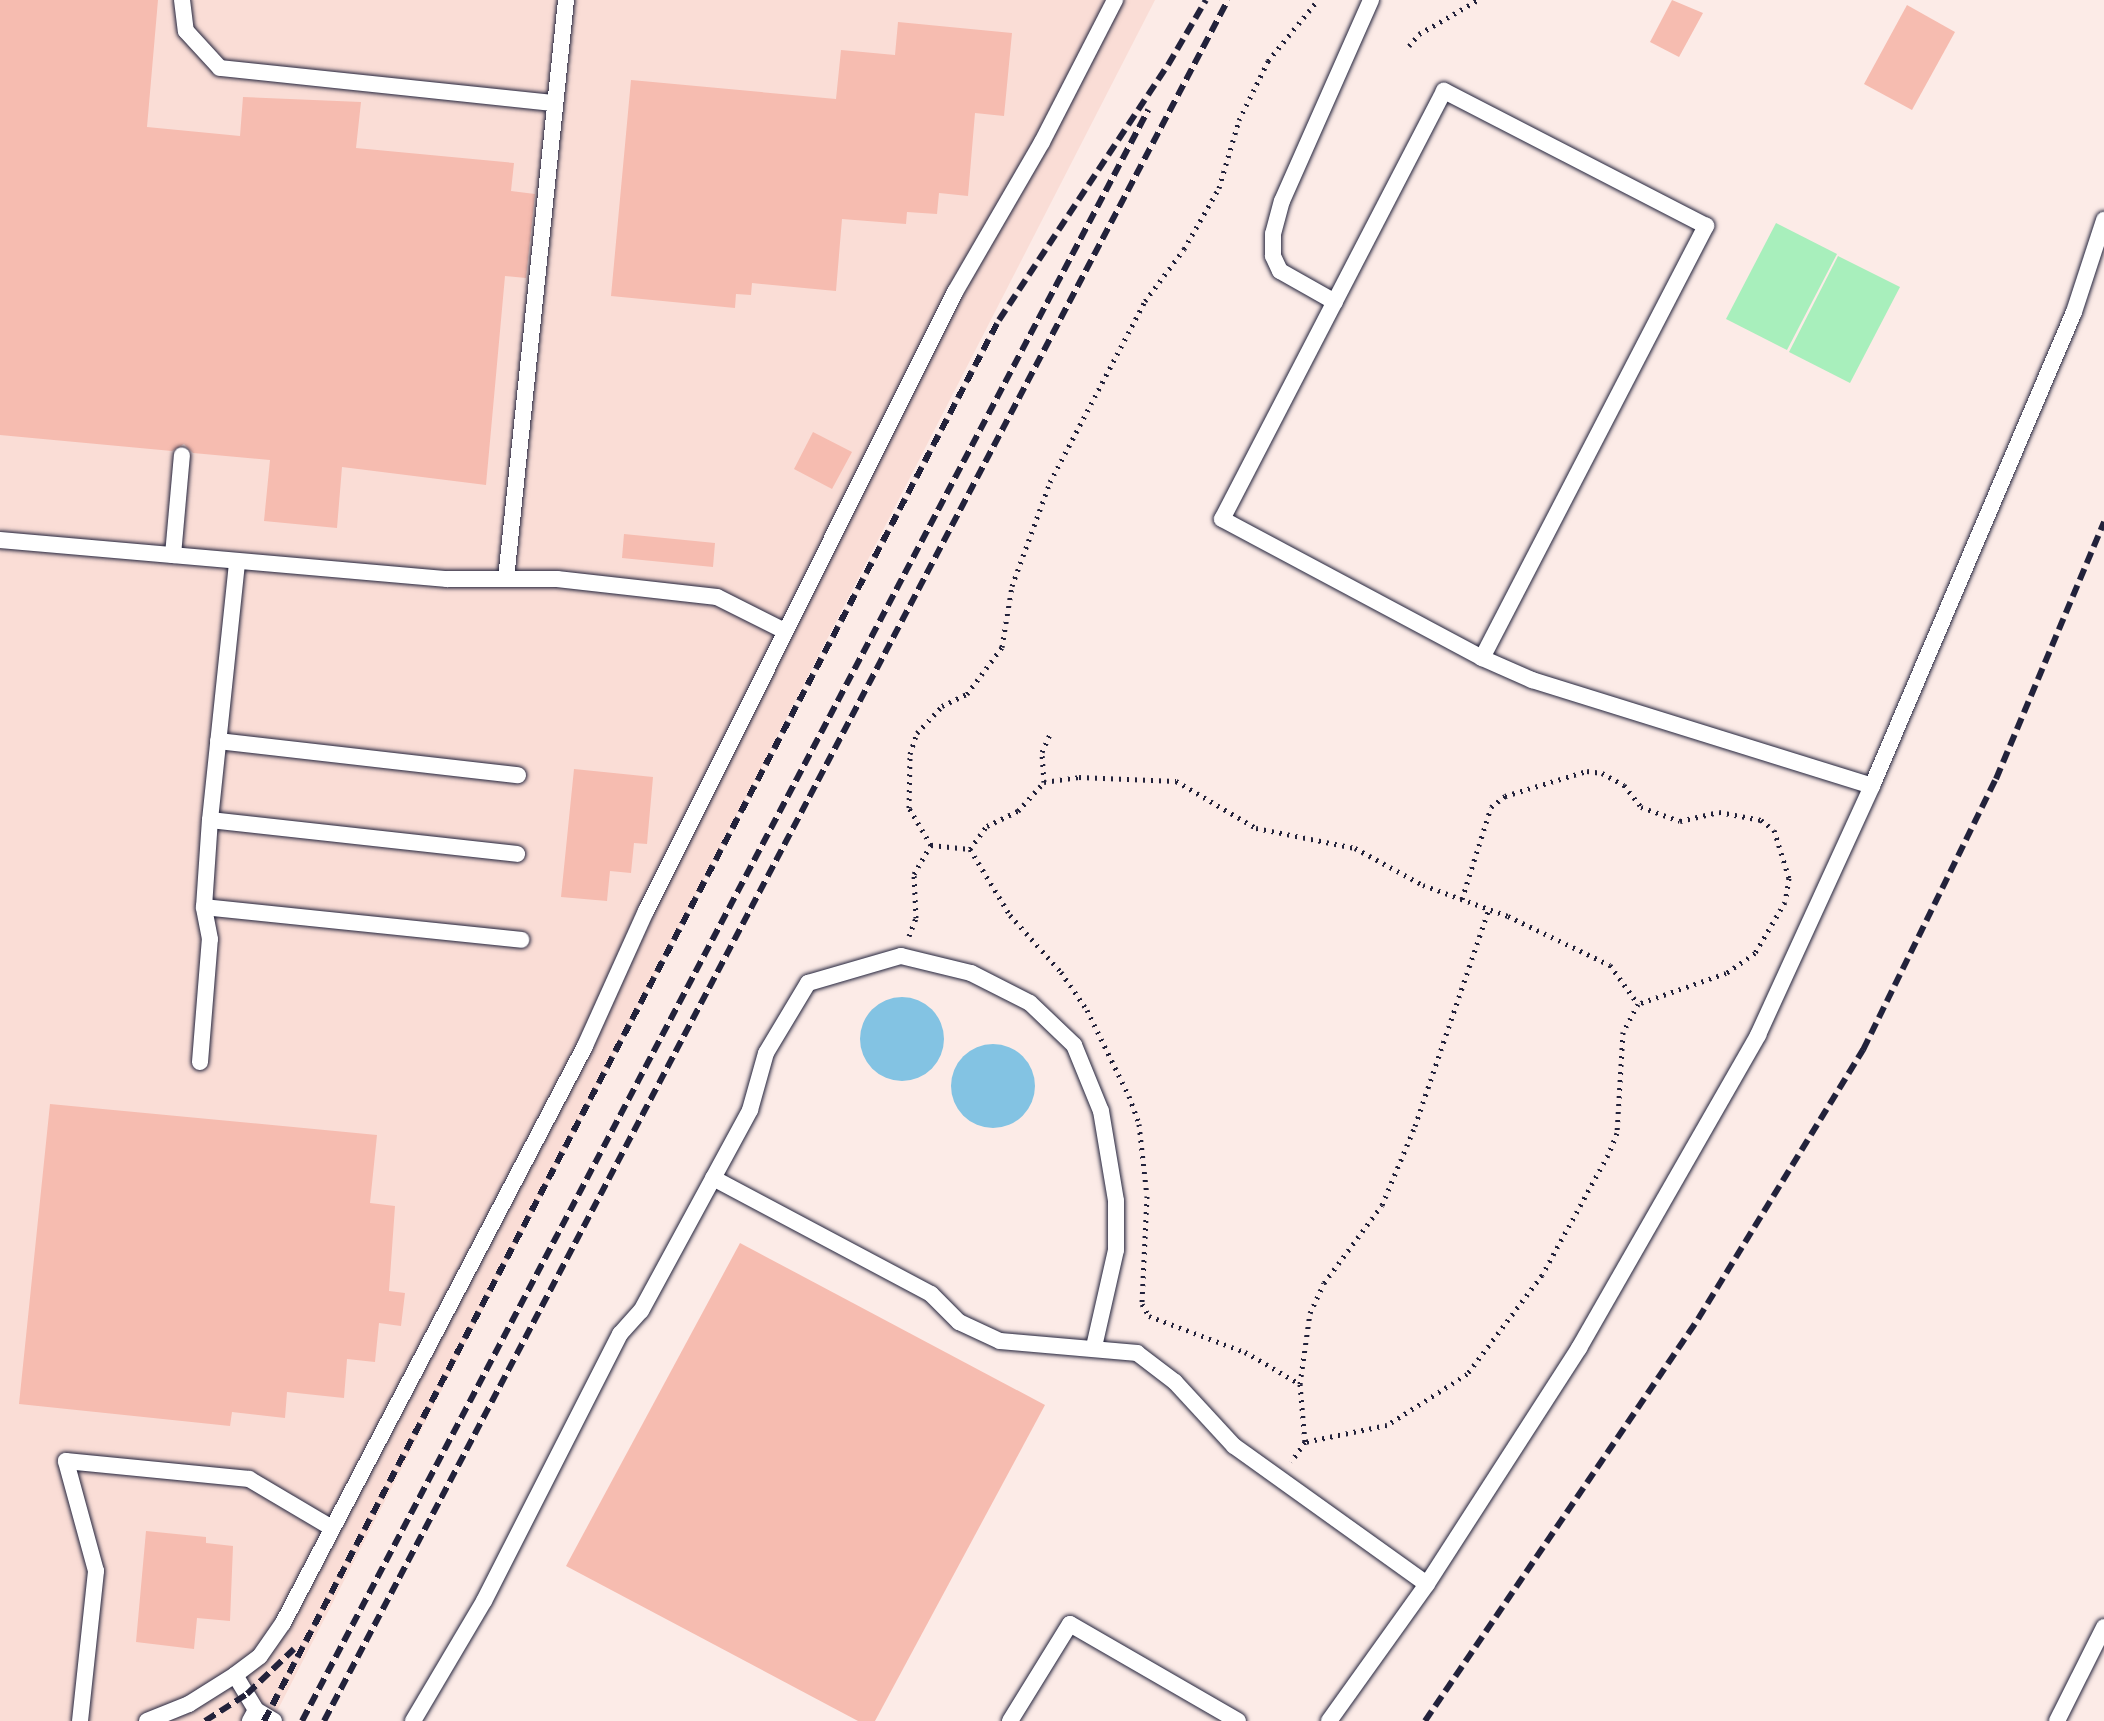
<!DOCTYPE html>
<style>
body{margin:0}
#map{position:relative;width:2104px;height:1721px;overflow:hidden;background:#fcebe7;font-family:Caveat,sans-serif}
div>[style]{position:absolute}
.built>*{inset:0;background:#faddd6}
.green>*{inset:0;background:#a8efbc}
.water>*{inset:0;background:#83c3e3}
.round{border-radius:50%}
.building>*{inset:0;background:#f6bcb0}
.path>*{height:5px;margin-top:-2.5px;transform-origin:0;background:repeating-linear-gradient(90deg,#22223b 0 2px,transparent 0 8px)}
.roads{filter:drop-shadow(0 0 2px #22223b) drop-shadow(0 0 2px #22223b)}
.lane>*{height:16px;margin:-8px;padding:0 8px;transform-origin:8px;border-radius:8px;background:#fff}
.rail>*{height:6px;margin-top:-3px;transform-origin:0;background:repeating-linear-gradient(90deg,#22223b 0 12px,transparent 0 18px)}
span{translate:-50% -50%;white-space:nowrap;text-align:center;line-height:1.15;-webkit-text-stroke:7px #fff;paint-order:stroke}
</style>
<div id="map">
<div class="built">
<i style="clip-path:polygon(0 0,1155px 0,272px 1721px,0 1721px)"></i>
</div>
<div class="green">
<i style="clip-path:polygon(1776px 223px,1837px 254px,1787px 350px,1726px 319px)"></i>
<i style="clip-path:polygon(1838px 256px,1900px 287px,1850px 383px,1789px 352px)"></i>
</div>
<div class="water">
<i class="round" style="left:860px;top:997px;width:84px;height:84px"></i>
<i class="round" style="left:951px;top:1044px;width:84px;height:84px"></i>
</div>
<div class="building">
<i style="clip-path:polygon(0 0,158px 0,147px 127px,240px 136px,243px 97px,361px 102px,356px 148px,514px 163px,511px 191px,535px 194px,526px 278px,505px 276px,486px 485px,342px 467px,337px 528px,264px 521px,270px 460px,193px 453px,184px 444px,172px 451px,0 435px)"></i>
<i style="clip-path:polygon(1672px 0,1703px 13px,1679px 57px,1650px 42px)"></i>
<i style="clip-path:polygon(1907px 5px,1955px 32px,1912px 110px,1864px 84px)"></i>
<i style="clip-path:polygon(898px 22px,1012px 33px,1004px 116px,975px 113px,968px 196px,939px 193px,937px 214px,907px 212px,906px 224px,842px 219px,836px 291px,752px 283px,751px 295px,736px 294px,735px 308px,611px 296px,631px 80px,836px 99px,841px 50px,895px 55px)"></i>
<i style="clip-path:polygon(813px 432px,852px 452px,832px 489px,794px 469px)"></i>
<i style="clip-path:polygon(624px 534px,715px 543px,713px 567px,622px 558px)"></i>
<i style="clip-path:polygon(574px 769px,653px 777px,647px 844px,634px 843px,631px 873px,610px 871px,607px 901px,561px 897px)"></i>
<i style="clip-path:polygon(50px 1104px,377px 1135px,370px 1203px,395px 1206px,389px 1291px,405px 1293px,401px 1326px,379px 1323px,375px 1362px,347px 1359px,344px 1398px,287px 1392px,285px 1418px,232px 1412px,230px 1426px,19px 1404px)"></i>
<i style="clip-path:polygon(740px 1243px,1045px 1405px,875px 1721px,858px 1721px,566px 1566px)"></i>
<i style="clip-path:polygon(146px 1531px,206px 1537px,206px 1543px,233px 1546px,230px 1621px,197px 1618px,194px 1649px,136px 1642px)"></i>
</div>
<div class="path">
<i style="left:1409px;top:46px;width:16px;rotate:-50deg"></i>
<i style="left:1419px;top:34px;width:68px;rotate:-30deg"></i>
<i style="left:1044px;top:782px;width:35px;rotate:-8deg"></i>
<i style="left:1079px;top:777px;width:97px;rotate:2.4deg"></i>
<i style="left:1176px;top:781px;width:93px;rotate:30.4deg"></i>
<i style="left:1256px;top:828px;width:101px;rotate:11.4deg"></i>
<i style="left:1355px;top:848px;width:77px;rotate:28.6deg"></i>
<i style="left:1423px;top:885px;width:90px;rotate:20deg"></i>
<i style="left:1508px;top:916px;width:113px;rotate:25.7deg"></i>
<i style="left:1610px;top:965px;width:48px;rotate:54.3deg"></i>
<i style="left:1638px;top:1004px;width:32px;rotate:118deg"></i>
<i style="left:1623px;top:1032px;width:101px;rotate:93.4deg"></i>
<i style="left:1617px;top:1133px;width:24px;rotate:112deg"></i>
<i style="left:1608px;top:1155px;width:137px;rotate:118.8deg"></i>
<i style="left:1542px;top:1275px;width:124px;rotate:127.1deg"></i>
<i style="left:1467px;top:1374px;width:95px;rotate:147.5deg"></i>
<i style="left:1387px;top:1425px;width:84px;rotate:168.3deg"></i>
<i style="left:1305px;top:1442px;width:24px;rotate:125deg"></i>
<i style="left:931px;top:845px;width:43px;rotate:-120.7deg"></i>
<i style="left:909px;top:808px;width:54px;rotate:-88.9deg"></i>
<i style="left:910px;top:754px;width:22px;rotate:-72deg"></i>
<i style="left:917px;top:733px;width:37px;rotate:-47deg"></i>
<i style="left:942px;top:706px;width:28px;rotate:-26deg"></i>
<i style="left:967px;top:694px;width:59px;rotate:-53.3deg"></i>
<i style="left:1002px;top:647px;width:62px;rotate:-80.7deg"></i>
<i style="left:1012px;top:586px;width:111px;rotate:-69.9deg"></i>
<i style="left:1050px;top:482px;width:204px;rotate:-62.3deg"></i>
<i style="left:1145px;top:301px;width:65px;rotate:-53.1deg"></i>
<i style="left:1184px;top:249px;width:70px;rotate:-60.2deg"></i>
<i style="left:1219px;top:188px;width:71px;rotate:-73.6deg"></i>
<i style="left:1239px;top:120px;width:66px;rotate:-63.8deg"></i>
<i style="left:1268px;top:61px;width:79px;rotate:-50.7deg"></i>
<i style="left:970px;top:849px;width:77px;rotate:58.8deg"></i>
<i style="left:1010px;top:915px;width:76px;rotate:48.2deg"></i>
<i style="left:1061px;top:972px;width:46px;rotate:55.6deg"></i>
<i style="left:1087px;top:1010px;width:96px;rotate:64deg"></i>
<i style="left:1129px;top:1096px;width:30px;rotate:70deg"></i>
<i style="left:1139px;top:1124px;width:72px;rotate:83.7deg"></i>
<i style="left:1147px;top:1196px;width:108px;rotate:92.7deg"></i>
<i style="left:1142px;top:1304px;width:14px;rotate:60deg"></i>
<i style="left:1149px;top:1316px;width:103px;rotate:20.6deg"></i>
<i style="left:1245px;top:1352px;width:64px;rotate:30.2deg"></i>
<i style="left:1300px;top:1384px;width:58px;rotate:85.1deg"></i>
<i style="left:1462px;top:899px;width:96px;rotate:-72.5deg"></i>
<i style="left:1491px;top:807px;width:18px;rotate:-38deg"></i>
<i style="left:1505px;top:796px;width:86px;rotate:-17deg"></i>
<i style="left:1587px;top:771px;width:15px;rotate:8deg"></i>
<i style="left:1602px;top:773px;width:25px;rotate:29deg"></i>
<i style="left:1624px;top:785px;width:28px;rotate:52deg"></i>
<i style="left:1641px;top:807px;width:41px;rotate:19.7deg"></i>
<i style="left:1680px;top:821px;width:40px;rotate:-13deg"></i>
<i style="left:1719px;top:812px;width:43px;rotate:10.8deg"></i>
<i style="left:1761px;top:820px;width:16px;rotate:38deg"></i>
<i style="left:1774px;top:830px;width:50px;rotate:72.6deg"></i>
<i style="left:1789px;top:878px;width:24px;rotate:99deg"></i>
<i style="left:1785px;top:902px;width:59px;rotate:120.5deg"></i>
<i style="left:1755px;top:953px;width:35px;rotate:145deg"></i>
<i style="left:1726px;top:973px;width:93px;rotate:160.6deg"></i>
<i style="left:909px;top:936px;width:19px;rotate:-69deg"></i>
<i style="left:916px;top:918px;width:44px;rotate:-92.6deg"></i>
<i style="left:914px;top:874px;width:34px;rotate:-60deg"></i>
<i style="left:931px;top:845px;width:39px;rotate:6deg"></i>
<i style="left:970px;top:849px;width:29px;rotate:-54deg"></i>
<i style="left:987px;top:826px;width:34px;rotate:-26deg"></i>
<i style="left:1018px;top:811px;width:39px;rotate:-48deg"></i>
<i style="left:1044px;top:782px;width:30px;rotate:-94deg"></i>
<i style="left:1042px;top:752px;width:22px;rotate:-66deg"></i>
<i style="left:1300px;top:1384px;width:72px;rotate:-82deg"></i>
<i style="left:1310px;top:1313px;width:33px;rotate:-65deg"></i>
<i style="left:1324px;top:1283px;width:97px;rotate:-53.4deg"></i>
<i style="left:1382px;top:1205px;width:86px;rotate:-67.3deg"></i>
<i style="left:1415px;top:1126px;width:229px;rotate:-71.2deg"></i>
</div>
<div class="roads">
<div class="lane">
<i style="left:182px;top:0;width:31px;rotate:83deg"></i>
<i style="left:186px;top:31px;width:50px;rotate:47.4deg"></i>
<i style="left:220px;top:68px;width:334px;rotate:6deg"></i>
<i style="left:1335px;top:302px;width:63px;rotate:-150.6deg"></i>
<i style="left:1280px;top:271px;width:17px;rotate:-115deg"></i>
<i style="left:1273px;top:256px;width:22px;rotate:-90deg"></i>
<i style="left:1273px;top:234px;width:34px;rotate:-75deg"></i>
<i style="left:1282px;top:201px;width:220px;rotate:-66.1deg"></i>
<i style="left:0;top:540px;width:449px;rotate:5deg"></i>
<i style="left:447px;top:579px;width:110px"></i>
<i style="left:557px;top:579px;width:161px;rotate:6.4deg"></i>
<i style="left:717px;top:597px;width:76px;rotate:26.6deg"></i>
<i style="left:173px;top:555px;width:100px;rotate:-84.9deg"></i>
<i style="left:506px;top:579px;width:582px;rotate:-84.08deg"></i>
<i style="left:1482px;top:658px;width:487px;rotate:-62.6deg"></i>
<i style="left:1706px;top:226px;width:295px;rotate:-152.7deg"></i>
<i style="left:1444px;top:91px;width:482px;rotate:117.4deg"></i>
<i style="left:1222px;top:519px;width:295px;rotate:28.1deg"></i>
<i style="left:1482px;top:658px;width:55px;rotate:23.7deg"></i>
<i style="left:1532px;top:680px;width:356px;rotate:17.3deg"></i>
<i style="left:218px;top:741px;width:302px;rotate:6.5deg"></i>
<i style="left:210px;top:820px;width:309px;rotate:6.3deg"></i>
<i style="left:204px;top:907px;width:319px;rotate:5.9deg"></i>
<i style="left:200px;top:1062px;width:123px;rotate:-85.4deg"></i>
<i style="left:210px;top:939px;width:33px;rotate:-101deg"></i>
<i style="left:204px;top:907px;width:87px;rotate:-86.1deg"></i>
<i style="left:210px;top:820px;width:260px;rotate:-84deg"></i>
<i style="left:713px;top:1178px;width:247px;rotate:28deg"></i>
<i style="left:931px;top:1294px;width:40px;rotate:45deg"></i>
<i style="left:959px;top:1322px;width:45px;rotate:24.9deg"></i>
<i style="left:1000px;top:1341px;width:138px;rotate:5deg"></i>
<i style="left:1137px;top:1353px;width:48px;rotate:37.3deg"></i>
<i style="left:1175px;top:1382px;width:87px;rotate:47.3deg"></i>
<i style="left:1234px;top:1446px;width:237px;rotate:35.6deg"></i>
<i style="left:235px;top:1675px;width:41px;rotate:59deg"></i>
<i style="left:256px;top:1710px;width:13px;rotate:119deg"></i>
<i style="left:256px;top:1710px;width:21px;rotate:31deg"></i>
<i style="left:80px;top:1721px;width:151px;rotate:-83.9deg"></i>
<i style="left:96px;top:1571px;width:114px;rotate:-105.3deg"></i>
<i style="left:66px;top:1461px;width:184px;rotate:5.6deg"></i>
<i style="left:249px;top:1479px;width:96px;rotate:30.6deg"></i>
<i style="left:147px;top:1721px;width:45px;rotate:-22deg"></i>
<i style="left:189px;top:1704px;width:54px;rotate:-32.2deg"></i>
<i style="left:235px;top:1675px;width:31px;rotate:-37deg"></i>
<i style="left:260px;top:1656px;width:40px;rotate:-55.1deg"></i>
<i style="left:283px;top:1623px;width:651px;rotate:-62.37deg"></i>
<i style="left:585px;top:1046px;width:148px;rotate:-65.7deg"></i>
<i style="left:646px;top:911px;width:692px;rotate:-63.47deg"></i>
<i style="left:955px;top:292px;width:173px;rotate:-59.9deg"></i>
<i style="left:1042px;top:142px;width:160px;rotate:-62.8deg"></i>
<i style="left:413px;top:1721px;width:139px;rotate:-59.4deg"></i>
<i style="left:484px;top:1601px;width:300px;rotate:-63deg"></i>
<i style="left:620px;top:1334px;width:31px;rotate:-48deg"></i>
<i style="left:641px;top:1311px;width:229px;rotate:-61.5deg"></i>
<i style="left:750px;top:1110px;width:59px;rotate:-74.3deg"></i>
<i style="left:766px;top:1053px;width:82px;rotate:-59deg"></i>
<i style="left:808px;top:983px;width:97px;rotate:-16.2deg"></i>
<i style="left:901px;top:956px;width:72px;rotate:13.7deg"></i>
<i style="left:971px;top:973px;width:66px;rotate:27deg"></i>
<i style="left:1030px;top:1003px;width:61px;rotate:43.7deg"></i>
<i style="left:1074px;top:1045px;width:71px;rotate:67.8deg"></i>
<i style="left:1101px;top:1111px;width:91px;rotate:80.5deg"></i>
<i style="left:1116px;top:1201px;width:49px;rotate:90deg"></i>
<i style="left:1116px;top:1250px;width:99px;rotate:102.8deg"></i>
<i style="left:1010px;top:1721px;width:114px;rotate:-58.3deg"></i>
<i style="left:1070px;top:1624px;width:194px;rotate:30deg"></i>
<i style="left:1329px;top:1721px;width:168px;rotate:-54.4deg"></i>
<i style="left:1427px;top:1584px;width:281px;rotate:-57.2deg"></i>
<i style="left:1579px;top:1348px;width:361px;rotate:-60.2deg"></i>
<i style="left:1758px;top:1035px;width:274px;rotate:-65.4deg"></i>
<i style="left:1872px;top:786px;width:515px;rotate:-66.92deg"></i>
<i style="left:2074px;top:312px;width:97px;rotate:-71.9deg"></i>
<i style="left:2057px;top:1721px;width:105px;rotate:-63.4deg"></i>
</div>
</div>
<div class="rail">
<i style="left:205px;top:1721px;width:50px;rotate:-32.7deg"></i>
<i style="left:247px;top:1694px;width:65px;rotate:-43.8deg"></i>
<i style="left:264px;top:1721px;width:1582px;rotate:-62.32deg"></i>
<i style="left:999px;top:320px;width:306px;rotate:-56.5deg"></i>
<i style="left:1168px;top:65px;width:75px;rotate:-59.7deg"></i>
<i style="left:302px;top:1721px;width:1820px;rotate:-62.29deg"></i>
<i style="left:324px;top:1721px;width:1944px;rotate:-62.29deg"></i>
<i style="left:1425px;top:1721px;width:486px;rotate:-55.8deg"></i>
<i style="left:1698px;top:1319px;width:316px;rotate:-58.5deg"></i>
<i style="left:1863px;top:1050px;width:302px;rotate:-63.9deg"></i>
<i style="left:1996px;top:779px;width:279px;rotate:-67.2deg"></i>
</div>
</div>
